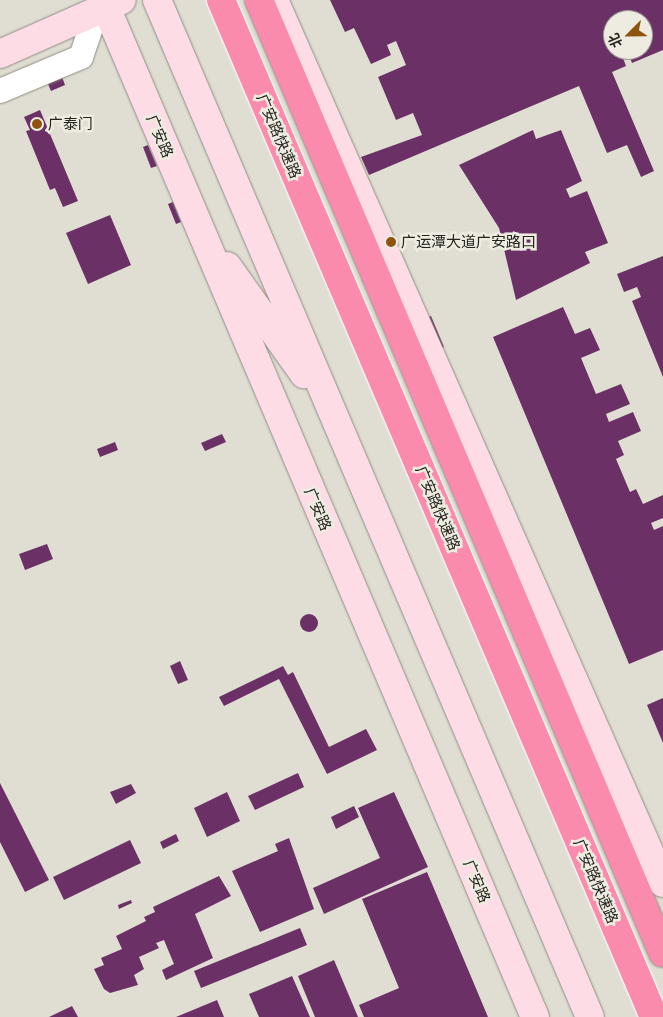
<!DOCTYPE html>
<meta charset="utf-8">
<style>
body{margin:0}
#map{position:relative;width:663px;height:1017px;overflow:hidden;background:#e0ded3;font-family:Barlow,"Noto Sans SC",sans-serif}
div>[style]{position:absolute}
.building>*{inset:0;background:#6b3167}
.round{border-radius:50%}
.roads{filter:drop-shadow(0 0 1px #908e84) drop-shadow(0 0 1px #908e84)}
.street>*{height:24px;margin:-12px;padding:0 12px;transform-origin:12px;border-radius:12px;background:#fff}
.secondary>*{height:28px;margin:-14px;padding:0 14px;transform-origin:14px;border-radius:14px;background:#fedce6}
.highway>*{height:28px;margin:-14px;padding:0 14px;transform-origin:14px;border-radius:14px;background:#fa8bac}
.bridges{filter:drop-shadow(0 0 1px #fff) drop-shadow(0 0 1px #fff)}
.highway-bridge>*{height:28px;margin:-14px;padding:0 14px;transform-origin:14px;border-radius:14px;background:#fa8bac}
.dots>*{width:14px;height:14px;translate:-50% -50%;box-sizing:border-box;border:2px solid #eeece0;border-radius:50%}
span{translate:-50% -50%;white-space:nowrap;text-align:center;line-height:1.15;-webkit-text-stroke:5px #eeece0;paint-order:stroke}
.poi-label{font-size:15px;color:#24231f}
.left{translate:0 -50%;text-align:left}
.street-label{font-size:15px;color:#24231f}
.north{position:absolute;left:603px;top:10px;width:50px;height:50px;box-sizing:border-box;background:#eeece0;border:1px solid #9d9c93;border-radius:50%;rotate:247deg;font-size:14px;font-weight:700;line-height:20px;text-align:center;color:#24231f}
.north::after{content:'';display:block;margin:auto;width:18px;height:22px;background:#8e540e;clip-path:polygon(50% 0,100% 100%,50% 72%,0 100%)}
</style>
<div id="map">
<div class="building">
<i style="clip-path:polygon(330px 0,663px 0,663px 50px,632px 63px,627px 50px,643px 50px,643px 20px,613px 20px,611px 29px,613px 50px,620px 50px,626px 66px,612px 72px,654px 171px,641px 177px,627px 145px,607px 153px,579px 86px,369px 175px,361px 157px,422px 135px,413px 113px,396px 120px,378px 77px,406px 65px,396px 41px,387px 45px,391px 55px,371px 64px,354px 28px,345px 32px)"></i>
<i style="clip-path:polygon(59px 69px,65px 85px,51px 91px,44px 75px)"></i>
<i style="clip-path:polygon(40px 110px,78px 201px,63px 207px,55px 188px,50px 190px,26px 131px,30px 130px,24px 117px)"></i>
<i style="clip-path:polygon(533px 130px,536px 139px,561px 130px,582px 181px,566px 189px,570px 198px,587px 191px,608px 243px,585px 252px,590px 263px,516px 300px,499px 228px,459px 165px)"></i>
<i style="clip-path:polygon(148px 145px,157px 166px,151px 168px,143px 147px)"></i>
<i style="clip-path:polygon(173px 202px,181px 222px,176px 224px,168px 204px)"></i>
<i style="clip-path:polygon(110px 215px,131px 265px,88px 284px,66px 233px)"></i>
<i style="clip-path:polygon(663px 256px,663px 377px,632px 301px,641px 297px,637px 287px,624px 292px,617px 274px)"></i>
<i style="clip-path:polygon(563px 307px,575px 334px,590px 328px,600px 350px,581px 358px,596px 394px,621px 384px,630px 404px,606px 414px,609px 422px,633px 412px,641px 431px,618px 441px,624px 455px,616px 459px,630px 492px,636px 489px,643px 504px,663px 495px,663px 518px,651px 523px,654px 530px,663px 526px,663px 650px,629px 664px,493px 337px)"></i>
<i style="clip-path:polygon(431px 316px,444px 347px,434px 351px,421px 320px)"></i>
<i style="clip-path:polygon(222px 434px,226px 442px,205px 451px,201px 443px)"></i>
<i style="clip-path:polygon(115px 442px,118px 450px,100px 457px,97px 449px)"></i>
<i style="clip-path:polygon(47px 544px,53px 559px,25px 570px,19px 554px)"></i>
<i class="round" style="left:300px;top:614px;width:18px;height:18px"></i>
<i style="clip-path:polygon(180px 661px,188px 680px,178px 684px,170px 666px)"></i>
<i style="clip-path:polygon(283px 666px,288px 675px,293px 672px,329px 747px,366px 729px,377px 750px,327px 774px,279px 679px,224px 706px,219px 697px)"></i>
<i style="clip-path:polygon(663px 698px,663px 743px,647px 705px)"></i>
<i style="clip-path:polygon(298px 773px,304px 787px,255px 810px,248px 796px)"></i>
<i style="clip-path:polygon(0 783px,49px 880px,25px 892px,0 842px)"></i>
<i style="clip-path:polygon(131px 784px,136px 793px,116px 804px,110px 792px)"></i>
<i style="clip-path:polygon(227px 792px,240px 821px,207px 837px,194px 808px)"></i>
<i style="clip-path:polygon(394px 792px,428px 867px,324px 914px,313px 888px,380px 858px,358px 808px)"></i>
<i style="clip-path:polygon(354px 806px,359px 817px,336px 829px,331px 817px)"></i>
<i style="clip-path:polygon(176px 834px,179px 841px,163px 849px,160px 842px)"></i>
<i style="clip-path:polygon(289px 838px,314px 909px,260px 932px,232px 871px,278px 851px,275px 844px)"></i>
<i style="clip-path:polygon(130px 840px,141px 863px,64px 900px,53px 877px)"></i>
<i style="clip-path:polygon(427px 872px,488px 1017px,364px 1017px,359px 1005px,399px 988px,362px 899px)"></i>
<i style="clip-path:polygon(219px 876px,231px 896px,195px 914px,213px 958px,166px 980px,162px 970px,174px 964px,164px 940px,156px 943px,159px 948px,139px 957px,144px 969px,134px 975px,138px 985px,110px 993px,104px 989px,94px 969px,104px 965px,101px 958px,122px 949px,116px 936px,146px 921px,144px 917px,155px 912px,153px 907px)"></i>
<i style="clip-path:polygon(131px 900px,132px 903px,119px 909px,118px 905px)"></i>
<i style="clip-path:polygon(300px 928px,307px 945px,201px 988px,194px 971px)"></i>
<i style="clip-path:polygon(334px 960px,358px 1017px,315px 1017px,298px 976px)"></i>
<i style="clip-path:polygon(292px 976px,310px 1017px,259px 1017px,249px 994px)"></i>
<i style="clip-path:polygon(217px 1000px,224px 1017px,176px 1017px)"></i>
<i style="clip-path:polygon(72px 1006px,78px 1017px,49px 1017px)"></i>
</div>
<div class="roads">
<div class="street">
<i style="left:0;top:91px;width:88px;rotate:-22.8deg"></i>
<i style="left:81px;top:57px;width:46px;rotate:-71.2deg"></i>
</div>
<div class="secondary">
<i style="left:103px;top:0;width:1105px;rotate:66.99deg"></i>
<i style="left:157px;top:0;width:1105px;rotate:66.94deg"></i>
<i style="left:274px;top:0;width:965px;rotate:66.22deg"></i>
<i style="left:0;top:54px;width:133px;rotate:-23.9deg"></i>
<i style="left:227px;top:266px;width:133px;rotate:54.5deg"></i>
</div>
<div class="highway">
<i style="left:259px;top:0;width:1035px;rotate:67.03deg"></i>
</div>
</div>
<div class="bridges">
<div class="highway-bridge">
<i style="left:221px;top:0;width:1105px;rotate:66.94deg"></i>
</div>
</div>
<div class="dots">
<i style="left:37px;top:124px;background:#8e540e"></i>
<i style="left:391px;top:242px;background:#8e540e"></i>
</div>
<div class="poi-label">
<span class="left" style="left:48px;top:124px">广泰门</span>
<span class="left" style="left:401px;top:242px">广运潭大道广安路口</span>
</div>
<div class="street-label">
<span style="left:160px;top:136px;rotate:67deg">广安路</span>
<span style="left:279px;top:136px;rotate:67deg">广安路快速路</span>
<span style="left:438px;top:508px;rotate:67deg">广安路快速路</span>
<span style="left:318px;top:509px;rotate:67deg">广安路</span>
<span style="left:477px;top:881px;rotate:67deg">广安路</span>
<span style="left:596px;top:881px;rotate:67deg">广安路快速路</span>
</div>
<div class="north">北</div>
</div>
